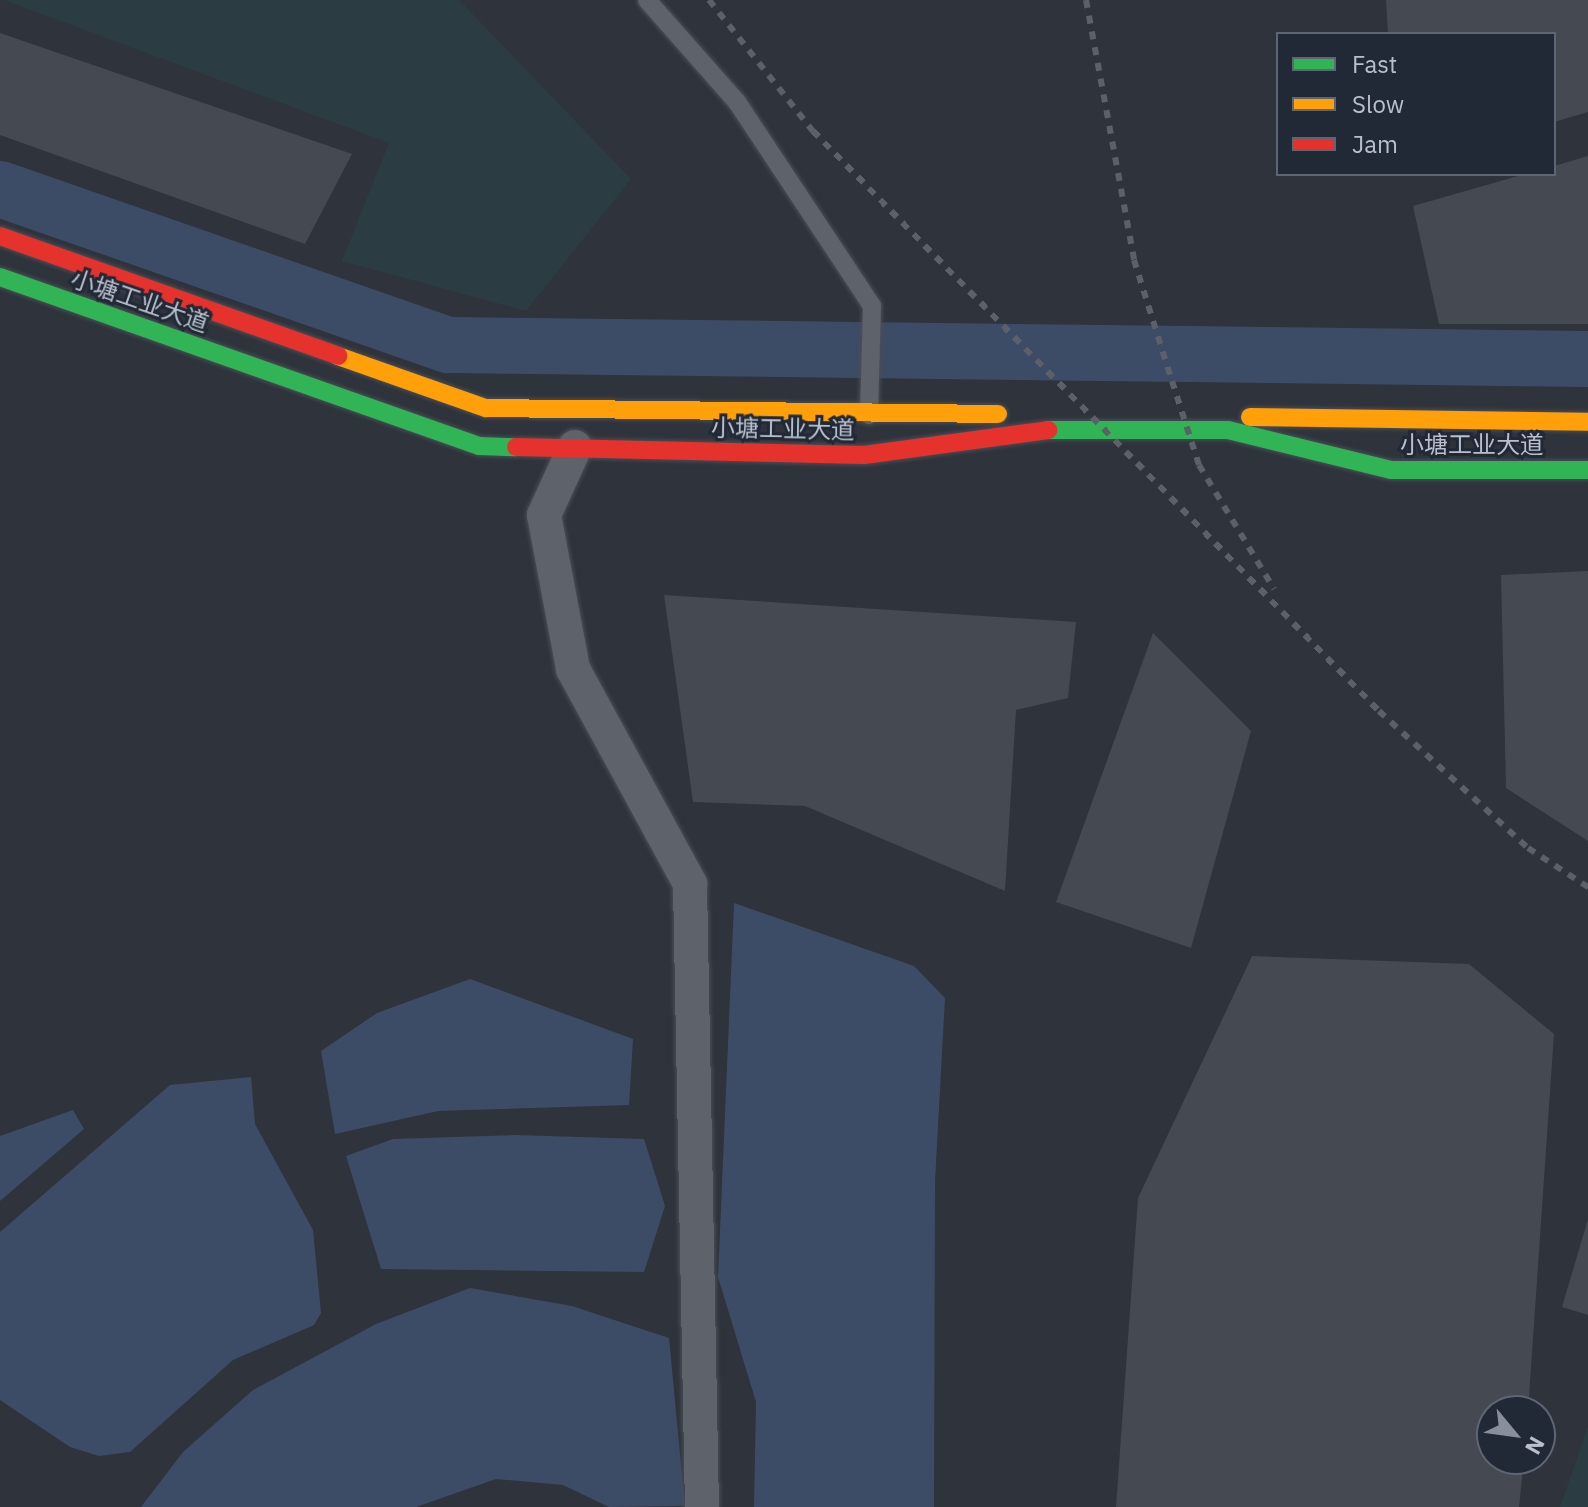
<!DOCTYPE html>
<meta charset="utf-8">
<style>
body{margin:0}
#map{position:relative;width:1588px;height:1507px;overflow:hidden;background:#2e333c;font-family:"IBM Plex Sans","Noto Sans SC",sans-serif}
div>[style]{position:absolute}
.green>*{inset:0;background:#2b3d42}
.water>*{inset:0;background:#3d4c66}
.river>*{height:56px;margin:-28px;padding:0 28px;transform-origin:28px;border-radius:28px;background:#3d4c66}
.building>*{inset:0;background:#454951}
.roads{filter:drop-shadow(0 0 2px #4a4e55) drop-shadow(0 0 2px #4a4e55)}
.lane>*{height:18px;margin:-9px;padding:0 9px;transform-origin:9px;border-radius:9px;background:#5e626a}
.street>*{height:34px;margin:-17px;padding:0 17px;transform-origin:17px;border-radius:17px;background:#5e626a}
.fast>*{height:18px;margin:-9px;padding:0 9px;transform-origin:9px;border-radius:9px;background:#30b455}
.slow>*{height:18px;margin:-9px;padding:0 9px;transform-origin:9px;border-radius:9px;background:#ff9f0a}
.jam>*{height:18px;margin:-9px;padding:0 9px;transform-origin:9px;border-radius:9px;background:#e5322d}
.rail>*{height:6px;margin-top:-3px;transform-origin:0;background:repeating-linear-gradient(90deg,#5c6068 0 8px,transparent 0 16px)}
span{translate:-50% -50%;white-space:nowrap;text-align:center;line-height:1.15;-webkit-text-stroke:6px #212937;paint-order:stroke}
.street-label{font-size:24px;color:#b9bfcc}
.legend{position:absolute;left:1276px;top:32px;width:280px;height:144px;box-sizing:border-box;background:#212937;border:2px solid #5e6573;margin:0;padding:10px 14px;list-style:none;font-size:24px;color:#b9bfcc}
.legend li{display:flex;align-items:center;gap:16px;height:40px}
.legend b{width:40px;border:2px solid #5e6573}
.north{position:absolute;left:1476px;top:1395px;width:80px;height:80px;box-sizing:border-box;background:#212937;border:2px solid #5e6573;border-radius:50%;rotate:119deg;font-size:22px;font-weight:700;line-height:32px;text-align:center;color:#b9bfcc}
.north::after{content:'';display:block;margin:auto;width:28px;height:36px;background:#888e9a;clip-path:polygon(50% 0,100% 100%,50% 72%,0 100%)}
</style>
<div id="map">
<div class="green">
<i style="clip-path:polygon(4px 0,459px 0,631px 179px,526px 311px,342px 261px,389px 143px)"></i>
<i style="clip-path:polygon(1588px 1426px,1588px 1507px,1560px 1507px)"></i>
</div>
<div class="water">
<i style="clip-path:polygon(734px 903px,914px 966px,945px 998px,935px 1181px,934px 1507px,754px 1507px,756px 1402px,718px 1277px)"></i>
<i style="clip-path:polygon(470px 979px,633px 1039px,629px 1105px,438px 1111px,335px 1134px,321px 1051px,377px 1013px)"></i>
<i style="clip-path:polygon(251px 1077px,255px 1124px,313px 1230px,321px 1313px,314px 1325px,233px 1360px,130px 1452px,99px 1456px,70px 1447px,0 1400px,0 1232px,170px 1085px)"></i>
<i style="clip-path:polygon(73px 1110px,84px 1129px,0 1201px,0 1136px)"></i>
<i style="clip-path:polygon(515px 1135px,644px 1139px,665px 1206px,644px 1272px,381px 1269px,346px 1156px,393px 1139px)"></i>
<i style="clip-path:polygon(470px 1288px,572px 1306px,669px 1338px,685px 1506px,609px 1507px,563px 1485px,496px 1479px,416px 1507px,141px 1507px,183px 1452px,253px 1390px,376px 1324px)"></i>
</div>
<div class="river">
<i style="left:0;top:189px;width:475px;rotate:19.2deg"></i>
<i style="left:449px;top:345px;width:1139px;rotate:0.7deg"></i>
</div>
<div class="building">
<i style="clip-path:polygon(1386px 0,1588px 0,1588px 112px,1554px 122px,1554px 34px,1388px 34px)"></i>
<i style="clip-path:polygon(0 33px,352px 154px,305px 244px,0 135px)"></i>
<i style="clip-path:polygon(1588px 156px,1588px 324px,1439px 324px,1413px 206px,1525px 174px,1554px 174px,1554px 166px)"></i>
<i style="clip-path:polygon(1588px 571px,1588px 841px,1506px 788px,1501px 575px)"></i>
<i style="clip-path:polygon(664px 595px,1076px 622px,1068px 698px,1016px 710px,1005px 891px,805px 806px,693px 802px)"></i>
<i style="clip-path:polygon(1153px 633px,1251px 731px,1191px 948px,1056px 902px)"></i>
<i style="clip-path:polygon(1252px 956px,1469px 964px,1554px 1034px,1528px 1411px,1492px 1411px,1492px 1459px,1524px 1459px,1519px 1507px,1116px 1507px,1138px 1198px)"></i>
<i style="clip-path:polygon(1588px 1219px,1588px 1315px,1562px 1307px)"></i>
</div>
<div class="roads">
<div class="lane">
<i style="left:647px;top:0;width:136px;rotate:48.6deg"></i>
<i style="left:737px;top:102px;width:245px;rotate:56.5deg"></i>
<i style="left:872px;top:306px;width:109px;rotate:91.6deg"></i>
</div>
<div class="street">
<i style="left:575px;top:447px;width:75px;rotate:114.5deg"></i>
<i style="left:544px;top:515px;width:157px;rotate:79.3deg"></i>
<i style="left:573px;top:669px;width:245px;rotate:61.4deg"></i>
<i style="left:690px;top:884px;width:623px;rotate:88.9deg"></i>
</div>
<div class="fast">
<i style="left:0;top:277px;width:508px;rotate:19.43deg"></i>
<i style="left:479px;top:446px;width:37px;rotate:2deg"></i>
<i style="left:1048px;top:430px;width:180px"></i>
<i style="left:1228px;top:430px;width:168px;rotate:13.8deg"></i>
<i style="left:1391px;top:470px;width:197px"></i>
</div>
<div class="slow">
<i style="left:338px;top:356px;width:157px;rotate:19.4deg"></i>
<i style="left:486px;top:408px;width:512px;rotate:0.67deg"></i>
<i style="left:1250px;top:417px;width:338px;rotate:0.8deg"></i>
</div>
<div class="jam">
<i style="left:0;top:236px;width:359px;rotate:19.5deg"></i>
<i style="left:516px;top:447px;width:348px;rotate:1.3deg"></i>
<i style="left:864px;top:455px;width:186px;rotate:-7.7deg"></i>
</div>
</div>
<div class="rail">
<i style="left:709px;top:0;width:167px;rotate:51.6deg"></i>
<i style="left:813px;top:131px;width:810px;rotate:45.7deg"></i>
<i style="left:1379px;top:711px;width:202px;rotate:42.6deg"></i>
<i style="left:1528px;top:848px;width:72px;rotate:33deg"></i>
<i style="left:1086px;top:0;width:264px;rotate:79.5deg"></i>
<i style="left:1134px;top:260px;width:127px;rotate:72.6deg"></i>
<i style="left:1172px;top:381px;width:88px;rotate:72.2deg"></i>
<i style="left:1199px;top:465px;width:145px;rotate:58.8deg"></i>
</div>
<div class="street-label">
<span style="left:140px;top:301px;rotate:19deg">小塘工业大道</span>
<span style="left:783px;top:429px;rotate:1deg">小塘工业大道</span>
<span style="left:1472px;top:445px">小塘工业大道</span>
</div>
<ul class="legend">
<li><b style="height:10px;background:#30b455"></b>Fast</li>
<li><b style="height:10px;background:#ff9f0a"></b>Slow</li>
<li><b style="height:10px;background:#e5322d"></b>Jam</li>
</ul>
<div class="north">N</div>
</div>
